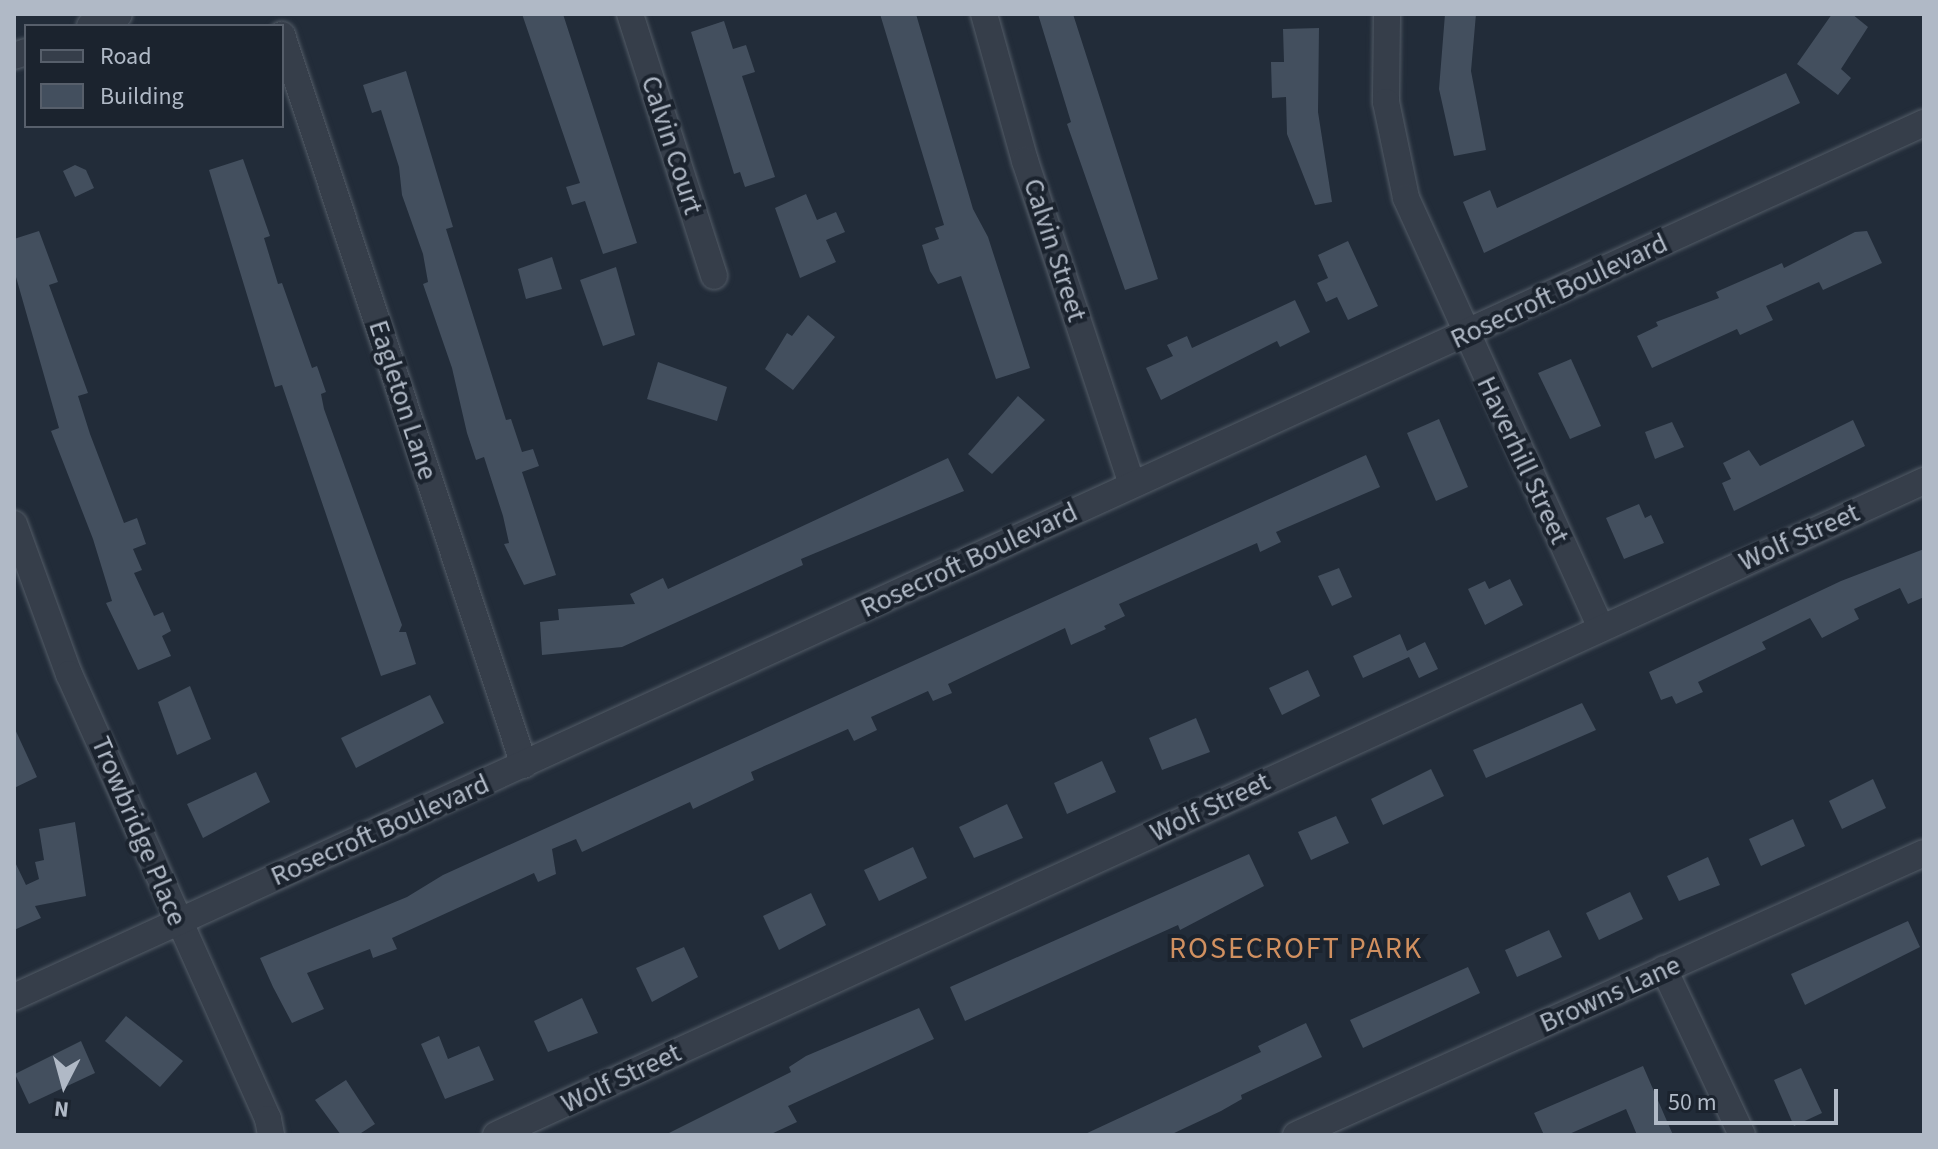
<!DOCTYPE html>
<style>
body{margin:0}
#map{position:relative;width:1938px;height:1149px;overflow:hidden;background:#222c39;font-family:"Source Sans 3",sans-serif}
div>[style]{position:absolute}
.building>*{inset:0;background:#434f5e}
.roads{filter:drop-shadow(0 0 2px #535c67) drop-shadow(0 0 2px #535c67)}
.minor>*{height:26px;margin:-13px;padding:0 13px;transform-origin:13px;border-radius:13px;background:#363e4a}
span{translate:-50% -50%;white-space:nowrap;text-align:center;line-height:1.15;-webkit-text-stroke:8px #1b232e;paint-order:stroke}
.street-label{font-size:28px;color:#b0b9c6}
.neighbourhood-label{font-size:30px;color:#d19060;letter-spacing:2px}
.frame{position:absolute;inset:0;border:16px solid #b0b9c6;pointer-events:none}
.legend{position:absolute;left:24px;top:24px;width:260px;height:104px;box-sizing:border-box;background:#1b232e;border:2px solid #575f6b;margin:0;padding:10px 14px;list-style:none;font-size:24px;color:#b0b9c6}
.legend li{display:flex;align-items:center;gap:16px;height:40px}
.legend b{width:40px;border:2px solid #575f6b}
.north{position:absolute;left:24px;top:1045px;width:80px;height:80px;-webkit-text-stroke:6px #1b232e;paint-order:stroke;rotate:186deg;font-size:22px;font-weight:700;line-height:32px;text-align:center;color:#b0b9c6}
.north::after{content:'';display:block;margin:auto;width:28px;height:36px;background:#b0b9c6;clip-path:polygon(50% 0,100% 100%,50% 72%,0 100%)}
.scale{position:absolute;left:1654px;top:1089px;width:184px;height:36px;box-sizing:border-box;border:4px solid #b0b9c6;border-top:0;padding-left:10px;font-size:24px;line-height:28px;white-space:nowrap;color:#b0b9c6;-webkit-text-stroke:6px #1b232e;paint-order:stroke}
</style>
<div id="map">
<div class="building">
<i style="clip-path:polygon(522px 14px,563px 14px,637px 243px,603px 254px,585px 201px,572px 205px,566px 187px,580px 183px)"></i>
<i style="clip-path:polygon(880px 14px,916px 14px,973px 209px,988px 237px,1030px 368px,996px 379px,961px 276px,938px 284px,930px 271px,922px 245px,939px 239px,935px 228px,944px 225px)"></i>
<i style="clip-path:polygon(1038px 14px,1073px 14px,1158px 279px,1125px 290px,1067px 124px,1071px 122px)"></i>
<i style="clip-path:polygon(1445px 14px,1476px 14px,1471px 71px,1486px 150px,1454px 156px,1439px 89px)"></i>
<i style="clip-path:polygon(1832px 14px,1852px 14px,1868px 27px,1841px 69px,1851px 78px,1838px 95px,1797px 64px)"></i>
<i style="clip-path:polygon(724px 21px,733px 49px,746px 45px,755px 72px,742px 76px,775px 177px,745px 187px,740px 172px,734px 174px,691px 32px)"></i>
<i style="clip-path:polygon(1319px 28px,1318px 112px,1332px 202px,1315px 205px,1287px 134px,1286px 97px,1272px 98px,1271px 62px,1284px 62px,1283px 29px)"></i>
<i style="clip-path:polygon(406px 71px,453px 227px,446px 229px,506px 420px,511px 419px,522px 452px,533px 449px,539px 466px,522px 472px,556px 575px,524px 585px,504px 544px,509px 543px,503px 516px,484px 457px,476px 460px,467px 433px,452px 368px,423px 284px,428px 282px,423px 254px,402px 195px,399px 167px,381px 110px,372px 113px,363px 85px)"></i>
<i style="clip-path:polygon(1786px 73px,1800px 103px,1484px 253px,1463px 202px,1490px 190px,1497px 208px)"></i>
<i style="clip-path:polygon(243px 159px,270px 236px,264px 238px,278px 284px,282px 283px,312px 368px,317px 366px,326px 392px,321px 394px,324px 409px,402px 625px,399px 632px,406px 632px,416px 664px,381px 676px,282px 385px,275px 387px,209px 170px)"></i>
<i style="clip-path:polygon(75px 165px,86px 170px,94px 188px,75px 197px,63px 171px)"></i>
<i style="clip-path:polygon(806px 194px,817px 220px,836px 212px,845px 232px,826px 240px,836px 262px,800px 278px,775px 208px)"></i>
<i style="clip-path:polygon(39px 231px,58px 282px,49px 285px,88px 393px,78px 396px,90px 434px,124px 523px,137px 518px,146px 544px,133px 549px,142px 570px,134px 573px,154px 616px,163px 612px,171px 631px,162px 636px,171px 656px,138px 670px,106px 603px,112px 601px,93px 539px,51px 431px,59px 428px,14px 270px,14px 239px)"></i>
<i style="clip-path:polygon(1867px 231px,1882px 263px,1823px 290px,1819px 282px,1766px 306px,1773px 320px,1740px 335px,1737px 329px,1652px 368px,1637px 336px,1658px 326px,1656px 322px,1719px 298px,1716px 292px,1782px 263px,1784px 268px,1855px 232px)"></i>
<i style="clip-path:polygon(1348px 241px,1378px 306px,1348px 320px,1337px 297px,1326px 302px,1317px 283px,1328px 278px,1318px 255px)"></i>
<i style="clip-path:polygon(552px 257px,562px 289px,526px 299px,518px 269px)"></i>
<i style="clip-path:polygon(616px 267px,635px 335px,603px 346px,580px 280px)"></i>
<i style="clip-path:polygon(1295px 300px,1310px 332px,1280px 347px,1277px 341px,1161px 400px,1146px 368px,1173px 356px,1167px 345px,1187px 336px,1192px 348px)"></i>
<i style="clip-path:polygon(808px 315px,835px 337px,793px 390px,765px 369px,787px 333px,792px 336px)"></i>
<i style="clip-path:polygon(1571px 359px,1601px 426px,1570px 439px,1538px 373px)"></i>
<i style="clip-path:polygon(658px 362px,727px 387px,717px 421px,647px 399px)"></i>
<i style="clip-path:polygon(1018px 396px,1045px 420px,992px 474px,968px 454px)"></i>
<i style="clip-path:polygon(1439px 419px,1468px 487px,1436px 501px,1407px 433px)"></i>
<i style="clip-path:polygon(1853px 420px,1865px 446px,1734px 511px,1722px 483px,1731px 479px,1723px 463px,1749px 450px,1760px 466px)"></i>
<i style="clip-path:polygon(1672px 422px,1684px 447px,1655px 459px,1645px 432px)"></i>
<i style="clip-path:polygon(1366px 455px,1380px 487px,1276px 532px,1281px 542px,1260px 552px,1257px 543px,1119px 604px,1125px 616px,1104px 626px,1106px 629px,1071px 645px,1065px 628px,948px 684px,952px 693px,933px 701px,928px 691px,871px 717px,877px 730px,854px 741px,848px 729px,751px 772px,754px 780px,693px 809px,690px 802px,582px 852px,576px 839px,552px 849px,556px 874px,538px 882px,534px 873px,392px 938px,397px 949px,373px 958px,370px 949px,307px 973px,324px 1009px,292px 1023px,273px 987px,260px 958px,407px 897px,443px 875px)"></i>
<i style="clip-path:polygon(948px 458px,964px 491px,801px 559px,803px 565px,622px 647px,542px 655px,540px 622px,559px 620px,558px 609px,635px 604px,630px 594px,663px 578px,668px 589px)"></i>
<i style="clip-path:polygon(1639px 504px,1645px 518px,1651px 515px,1664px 543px,1624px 559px,1606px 518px)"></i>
<i style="clip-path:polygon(1924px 549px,1924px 597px,1908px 604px,1900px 588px,1854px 609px,1859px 619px,1822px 638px,1810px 618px,1762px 642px,1766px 649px,1698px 682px,1703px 692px,1676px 704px,1672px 696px,1661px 700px,1649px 672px,1841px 581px)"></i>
<i style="clip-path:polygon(1339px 568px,1352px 597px,1332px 606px,1318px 576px)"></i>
<i style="clip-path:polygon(1510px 579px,1523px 605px,1485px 625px,1468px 589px,1485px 581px,1489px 589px)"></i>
<i style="clip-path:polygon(1400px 634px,1407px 651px,1425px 642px,1438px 669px,1419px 678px,1409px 657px,1363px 678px,1353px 656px)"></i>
<i style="clip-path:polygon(1308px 670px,1320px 696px,1282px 715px,1269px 688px)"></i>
<i style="clip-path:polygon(190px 686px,211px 739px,177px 755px,158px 702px)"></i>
<i style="clip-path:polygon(430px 695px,444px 723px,356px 768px,341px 738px)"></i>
<i style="clip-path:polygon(1582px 703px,1596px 730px,1486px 778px,1473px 750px)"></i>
<i style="clip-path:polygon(1196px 718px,1210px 752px,1162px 770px,1149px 738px)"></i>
<i style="clip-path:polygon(14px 727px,37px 777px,14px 788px)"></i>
<i style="clip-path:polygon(1102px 761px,1116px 792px,1067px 814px,1054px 783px)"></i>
<i style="clip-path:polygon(1431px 769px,1444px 796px,1383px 825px,1371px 799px)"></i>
<i style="clip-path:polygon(256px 772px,270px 802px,203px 838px,187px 804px)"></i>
<i style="clip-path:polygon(1873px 779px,1886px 808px,1842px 829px,1829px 801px)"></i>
<i style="clip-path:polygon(1007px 804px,1023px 838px,974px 858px,959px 827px)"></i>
<i style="clip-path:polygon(1336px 816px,1349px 843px,1311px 860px,1298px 832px)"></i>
<i style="clip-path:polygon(1793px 819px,1805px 846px,1761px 866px,1749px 839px)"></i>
<i style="clip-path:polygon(75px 822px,86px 896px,35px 906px,41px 918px,14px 930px,14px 860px,26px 885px,39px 879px,35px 862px,44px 860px,39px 829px)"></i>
<i style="clip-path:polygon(913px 847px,927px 878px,879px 901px,864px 870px)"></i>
<i style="clip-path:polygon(1249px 854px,1264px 886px,1180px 930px,1178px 925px,965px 1021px,950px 987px)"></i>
<i style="clip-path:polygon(1708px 857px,1720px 885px,1679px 901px,1667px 876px)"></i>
<i style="clip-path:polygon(1630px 892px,1643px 919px,1599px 940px,1586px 913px)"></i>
<i style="clip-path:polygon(811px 893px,826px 925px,779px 950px,763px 916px)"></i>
<i style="clip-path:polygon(1908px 921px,1920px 947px,1805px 1005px,1791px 974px)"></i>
<i style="clip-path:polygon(1549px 930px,1562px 957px,1517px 977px,1505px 950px)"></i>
<i style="clip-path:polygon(684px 947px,698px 977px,652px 1002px,636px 968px)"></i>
<i style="clip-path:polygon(1468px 967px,1480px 993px,1363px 1048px,1350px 1020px)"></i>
<i style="clip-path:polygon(582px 998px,598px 1033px,548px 1052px,534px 1021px)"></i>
<i style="clip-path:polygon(919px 1008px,934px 1039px,788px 1106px,797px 1122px,769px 1135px,665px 1135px,791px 1072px,789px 1067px,806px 1056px)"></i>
<i style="clip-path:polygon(126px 1016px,183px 1061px,160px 1087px,105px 1041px)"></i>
<i style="clip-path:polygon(1306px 1023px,1322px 1057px,1241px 1095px,1242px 1099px,1221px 1111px,1170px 1135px,1083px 1135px,1261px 1052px,1258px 1046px)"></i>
<i style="clip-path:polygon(439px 1036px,448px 1059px,479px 1046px,494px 1080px,445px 1099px,421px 1044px)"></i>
<i style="clip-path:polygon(81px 1041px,95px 1073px,29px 1104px,15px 1074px)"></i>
<i style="clip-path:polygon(1643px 1066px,1673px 1135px,1637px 1135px,1626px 1109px,1567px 1135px,1544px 1135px,1534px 1113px)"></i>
<i style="clip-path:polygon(1801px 1068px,1822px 1113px,1794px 1126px,1774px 1080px)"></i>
<i style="clip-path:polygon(346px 1080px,375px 1124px,358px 1135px,341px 1135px,315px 1100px)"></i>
</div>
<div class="roads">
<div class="minor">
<i style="left:630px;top:14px;width:275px;rotate:72.2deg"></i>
<i style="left:984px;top:14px;width:153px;rotate:74.4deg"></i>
<i style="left:1025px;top:161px;width:340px;rotate:71.7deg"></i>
<i style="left:1387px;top:14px;width:88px;rotate:90.7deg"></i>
<i style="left:1386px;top:102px;width:98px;rotate:78.2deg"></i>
<i style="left:1406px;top:198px;width:471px;rotate:65.6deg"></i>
<i style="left:90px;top:26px;width:31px;rotate:-22deg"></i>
<i style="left:282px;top:35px;width:769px;rotate:71.66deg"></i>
<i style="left:14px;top:56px;width:13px;rotate:-18deg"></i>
<i style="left:14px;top:524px;width:160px;rotate:69.9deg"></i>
<i style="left:69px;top:674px;width:487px;rotate:65.9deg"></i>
<i style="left:268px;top:1119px;width:16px;rotate:79deg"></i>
<i style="left:1664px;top:969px;width:183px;rotate:64.8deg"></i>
<i style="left:14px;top:997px;width:2100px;rotate:-24.59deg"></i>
<i style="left:496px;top:1135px;width:1571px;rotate:-24.61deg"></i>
<i style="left:1296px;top:1135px;width:688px;rotate:-24.18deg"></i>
</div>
</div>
<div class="street-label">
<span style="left:672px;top:145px;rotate:72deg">Calvin Court</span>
<span style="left:1055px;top:250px;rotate:72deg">Calvin Street</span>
<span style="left:1559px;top:291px;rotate:-25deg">Rosecroft Boulevard</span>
<span style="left:403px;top:400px;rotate:72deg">Eagleton Lane</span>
<span style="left:1523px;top:460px;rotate:65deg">Haverhill Street</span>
<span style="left:1799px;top:537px;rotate:-24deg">Wolf Street</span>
<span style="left:969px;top:560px;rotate:-25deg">Rosecroft Boulevard</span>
<span style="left:1210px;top:807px;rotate:-25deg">Wolf Street</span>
<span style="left:380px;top:830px;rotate:-24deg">Rosecroft Boulevard</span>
<span style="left:139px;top:831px;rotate:67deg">Trowbridge Place</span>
<span style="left:1610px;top:994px;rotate:-24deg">Browns Lane</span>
<span style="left:621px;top:1078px;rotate:-25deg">Wolf Street</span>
</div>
<div class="neighbourhood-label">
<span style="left:1296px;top:949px">ROSECROFT PARK</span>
</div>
<div class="frame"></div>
<ul class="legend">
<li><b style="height:10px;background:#363e4a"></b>Road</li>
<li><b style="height:22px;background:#434f5e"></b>Building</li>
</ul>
<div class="north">N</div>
<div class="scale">50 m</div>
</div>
